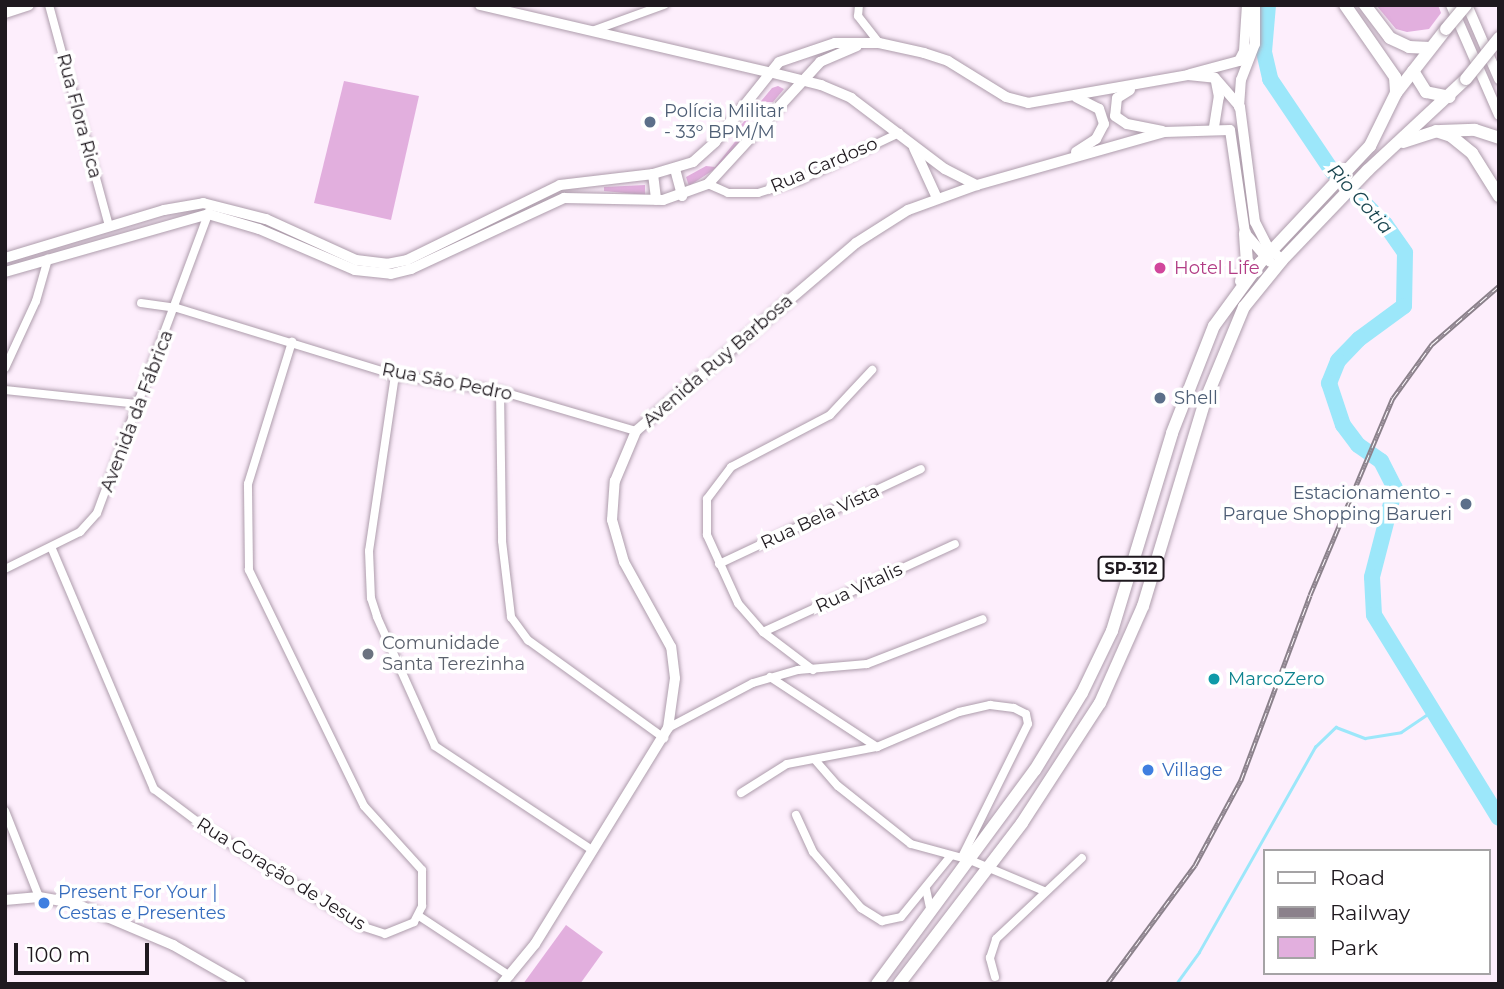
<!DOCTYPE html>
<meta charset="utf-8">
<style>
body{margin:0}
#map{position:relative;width:1504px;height:989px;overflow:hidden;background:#fdeefc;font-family:Montserrat,sans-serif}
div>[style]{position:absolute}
.green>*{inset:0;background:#e2afde}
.stream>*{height:2.5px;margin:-1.25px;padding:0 1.25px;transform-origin:1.25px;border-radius:1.25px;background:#9ce7fa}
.river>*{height:16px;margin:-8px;padding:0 8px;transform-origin:8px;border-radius:8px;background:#9ce7fa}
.roads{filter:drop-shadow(0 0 2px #ae9dac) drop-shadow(0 0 2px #ae9dac)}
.minor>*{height:8px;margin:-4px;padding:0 4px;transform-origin:4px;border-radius:4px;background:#fff}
.tertiary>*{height:10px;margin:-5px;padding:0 5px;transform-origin:5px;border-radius:5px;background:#fff}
.secondary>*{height:10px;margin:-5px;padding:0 5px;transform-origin:5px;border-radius:5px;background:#fff}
.primary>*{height:12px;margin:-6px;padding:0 6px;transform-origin:6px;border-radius:6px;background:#fff}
.rail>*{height:5px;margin-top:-2.5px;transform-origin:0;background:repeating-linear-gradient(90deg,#fff 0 8px,#8b818b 0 16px);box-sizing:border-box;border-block:2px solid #8b818b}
.bridges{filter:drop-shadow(0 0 2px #ae9dac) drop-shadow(0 0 2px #ae9dac)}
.primary-bridge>*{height:12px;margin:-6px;padding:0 6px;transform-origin:6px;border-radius:6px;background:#fff}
.dots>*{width:19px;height:19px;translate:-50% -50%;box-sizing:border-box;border:4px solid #fff;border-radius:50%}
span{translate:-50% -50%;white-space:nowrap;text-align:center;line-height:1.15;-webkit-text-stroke:7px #fff;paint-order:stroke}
.shield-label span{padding:2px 5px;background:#fff;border:2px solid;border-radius:5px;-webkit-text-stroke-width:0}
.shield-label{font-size:16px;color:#1f191f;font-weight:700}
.service-label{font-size:18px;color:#4e5e75}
.left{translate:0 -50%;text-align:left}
.right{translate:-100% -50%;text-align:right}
.street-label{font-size:18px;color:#1f191f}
.hotel-label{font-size:18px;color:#b23c85}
.worship-label{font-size:18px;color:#5b616d}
.culture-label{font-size:18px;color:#0d838f}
.shop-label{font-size:18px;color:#366cbe}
.water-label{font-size:19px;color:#1a4650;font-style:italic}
.frame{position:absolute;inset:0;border:7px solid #1f191f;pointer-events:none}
.legend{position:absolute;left:1263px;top:849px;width:228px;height:126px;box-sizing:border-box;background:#fff;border:2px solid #a5a3a5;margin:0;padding:9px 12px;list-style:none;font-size:21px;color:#1f191f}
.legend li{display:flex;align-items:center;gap:14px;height:35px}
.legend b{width:35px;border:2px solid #a5a3a5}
.scale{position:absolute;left:14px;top:943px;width:135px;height:32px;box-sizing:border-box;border:4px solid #1f191f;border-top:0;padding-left:9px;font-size:21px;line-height:24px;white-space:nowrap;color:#1f191f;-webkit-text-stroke:5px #fff;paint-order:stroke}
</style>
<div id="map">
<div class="green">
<i style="clip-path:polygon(1376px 5px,1438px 5px,1441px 13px,1429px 29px,1407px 32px,1396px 29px)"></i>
<i style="clip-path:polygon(344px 81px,419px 96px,391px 220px,314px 203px)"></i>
<i style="clip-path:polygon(778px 86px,784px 89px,773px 102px,765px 102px,740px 131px,740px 141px,718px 167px,689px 186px,686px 177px,706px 166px,715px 167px,738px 138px,737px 130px,772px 88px)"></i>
<i style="clip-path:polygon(645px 185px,645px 195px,604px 191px,604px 187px)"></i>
<i style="clip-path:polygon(566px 925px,603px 952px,580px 984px,523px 984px)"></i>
</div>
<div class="stream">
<i style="left:1176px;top:984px;width:39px;rotate:-54deg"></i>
<i style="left:1199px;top:952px;width:236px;rotate:-60.5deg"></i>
<i style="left:1315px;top:747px;width:29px;rotate:-44deg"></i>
<i style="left:1336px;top:727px;width:31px;rotate:21deg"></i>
<i style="left:1365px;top:738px;width:36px;rotate:-9deg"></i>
<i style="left:1401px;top:732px;width:37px;rotate:-34deg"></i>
</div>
<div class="river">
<i style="left:1268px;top:5px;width:47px;rotate:94.9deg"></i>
<i style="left:1264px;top:52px;width:28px;rotate:77deg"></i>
<i style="left:1270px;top:79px;width:111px;rotate:56deg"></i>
<i style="left:1332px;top:171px;width:75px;rotate:45deg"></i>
<i style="left:1385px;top:224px;width:35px;rotate:55deg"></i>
<i style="left:1405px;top:253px;width:53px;rotate:91.1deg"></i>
<i style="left:1404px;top:306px;width:56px;rotate:143.7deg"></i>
<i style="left:1359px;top:339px;width:30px;rotate:134deg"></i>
<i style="left:1338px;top:361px;width:24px;rotate:112deg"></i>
<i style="left:1329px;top:383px;width:44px;rotate:71.6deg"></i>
<i style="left:1343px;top:425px;width:25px;rotate:53deg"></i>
<i style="left:1358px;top:445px;width:28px;rotate:35deg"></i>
<i style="left:1381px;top:461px;width:30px;rotate:63deg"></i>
<i style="left:1395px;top:488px;width:92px;rotate:104.5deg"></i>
<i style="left:1372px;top:577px;width:38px;rotate:87deg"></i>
<i style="left:1374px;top:615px;width:238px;rotate:58.4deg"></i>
</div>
<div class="roads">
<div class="minor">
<i style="left:49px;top:5px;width:229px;rotate:74.8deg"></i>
<i style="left:859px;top:5px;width:11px;rotate:95deg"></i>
<i style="left:858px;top:16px;width:34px;rotate:52deg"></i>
<i style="left:592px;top:31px;width:77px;rotate:-19.9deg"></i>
<i style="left:708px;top:184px;width:22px;rotate:24deg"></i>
<i style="left:728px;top:193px;width:30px"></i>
<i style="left:758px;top:193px;width:44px;rotate:-17.2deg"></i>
<i style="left:800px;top:180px;width:110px;rotate:-25.4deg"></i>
<i style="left:141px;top:303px;width:36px;rotate:8deg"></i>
<i style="left:177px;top:308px;width:228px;rotate:17.1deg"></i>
<i style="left:395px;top:375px;width:106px;rotate:8.7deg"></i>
<i style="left:500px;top:391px;width:142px;rotate:16.4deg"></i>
<i style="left:5px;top:368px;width:74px;rotate:-65.2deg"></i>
<i style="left:36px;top:301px;width:44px;rotate:-74.1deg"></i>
<i style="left:395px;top:375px;width:178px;rotate:98.4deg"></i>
<i style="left:369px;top:551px;width:47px;rotate:87.6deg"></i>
<i style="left:371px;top:598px;width:20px;rotate:72deg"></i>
<i style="left:377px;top:617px;width:141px;rotate:65.8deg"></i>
<i style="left:435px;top:746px;width:188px;rotate:33.5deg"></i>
<i style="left:5px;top:390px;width:135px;rotate:6deg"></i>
<i style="left:500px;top:391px;width:150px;rotate:89.2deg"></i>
<i style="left:502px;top:541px;width:77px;rotate:83.2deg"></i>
<i style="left:511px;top:617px;width:29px;rotate:54deg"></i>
<i style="left:528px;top:640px;width:168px;rotate:35.8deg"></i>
<i style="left:52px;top:549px;width:261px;rotate:67deg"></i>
<i style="left:154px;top:789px;width:66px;rotate:37deg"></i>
<i style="left:207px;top:829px;width:182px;rotate:32.2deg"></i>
<i style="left:361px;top:926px;width:25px;rotate:18deg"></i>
<i style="left:385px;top:934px;width:31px;rotate:-22deg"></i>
<i style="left:414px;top:922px;width:18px;rotate:-63deg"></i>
<i style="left:422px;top:906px;width:36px;rotate:-90deg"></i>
<i style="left:422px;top:870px;width:86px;rotate:-132.2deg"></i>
<i style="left:364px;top:806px;width:263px;rotate:-116deg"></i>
<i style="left:249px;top:570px;width:86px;rotate:-90.7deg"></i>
<i style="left:248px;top:484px;width:149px;rotate:-72.8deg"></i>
<i style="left:719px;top:564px;width:223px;rotate:-25.2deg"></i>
<i style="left:5px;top:569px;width:84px;rotate:-26.3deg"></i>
<i style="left:80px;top:532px;width:25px;rotate:-48deg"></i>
<i style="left:97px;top:513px;width:321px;rotate:-69.6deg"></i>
<i style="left:763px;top:632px;width:211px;rotate:-24.6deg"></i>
<i style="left:813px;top:670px;width:63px;rotate:-142.8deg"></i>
<i style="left:763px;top:632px;width:38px;rotate:-131deg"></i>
<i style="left:738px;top:603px;width:75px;rotate:-114.5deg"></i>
<i style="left:707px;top:535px;width:36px;rotate:-90deg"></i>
<i style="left:707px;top:499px;width:40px;rotate:-53deg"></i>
<i style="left:731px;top:467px;width:112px;rotate:-27.7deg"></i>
<i style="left:830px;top:415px;width:62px;rotate:-47deg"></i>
<i style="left:770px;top:677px;width:128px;rotate:33.2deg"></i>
<i style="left:668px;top:728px;width:96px;rotate:-27.9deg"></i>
<i style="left:753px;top:683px;width:47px;rotate:-16.1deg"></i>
<i style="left:798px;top:670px;width:69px;rotate:-5deg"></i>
<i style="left:867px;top:664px;width:124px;rotate:-21.2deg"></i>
<i style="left:816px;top:761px;width:33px;rotate:49deg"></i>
<i style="left:838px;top:786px;width:93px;rotate:38.5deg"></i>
<i style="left:911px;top:844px;width:61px;rotate:15.2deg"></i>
<i style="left:970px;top:860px;width:80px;rotate:22.7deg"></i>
<i style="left:741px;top:793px;width:54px;rotate:-32.2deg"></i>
<i style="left:787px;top:764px;width:92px;rotate:-10.7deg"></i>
<i style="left:877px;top:747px;width:89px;rotate:-23.1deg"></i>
<i style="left:959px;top:712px;width:32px;rotate:-13deg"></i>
<i style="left:990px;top:705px;width:24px;rotate:7deg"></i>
<i style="left:1014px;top:708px;width:13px;rotate:27deg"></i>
<i style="left:1026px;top:714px;width:10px;rotate:79deg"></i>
<i style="left:1028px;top:724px;width:148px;rotate:116.4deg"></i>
<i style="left:5px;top:811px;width:92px;rotate:68.4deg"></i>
<i style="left:796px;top:815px;width:41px;rotate:65.3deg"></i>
<i style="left:813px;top:852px;width:74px;rotate:49.4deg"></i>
<i style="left:861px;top:908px;width:25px;rotate:32deg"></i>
<i style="left:882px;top:921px;width:19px;rotate:-12deg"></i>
<i style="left:901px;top:917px;width:77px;rotate:-50.8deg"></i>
<i style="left:926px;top:889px;width:24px;rotate:78deg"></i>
<i style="left:419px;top:916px;width:109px;rotate:33.4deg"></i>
<i style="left:995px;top:977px;width:20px;rotate:-105deg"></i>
<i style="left:990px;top:958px;width:20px;rotate:-72deg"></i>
<i style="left:996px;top:939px;width:118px;rotate:-43.3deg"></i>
</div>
<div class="tertiary">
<i style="left:480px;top:5px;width:297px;rotate:13.1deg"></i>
<i style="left:5px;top:13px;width:25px;rotate:-18deg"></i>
<i style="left:1190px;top:74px;width:51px;rotate:-14.9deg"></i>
<i style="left:1239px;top:61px;width:11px;rotate:-63deg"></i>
<i style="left:1244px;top:51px;width:46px;rotate:-86.3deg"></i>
<i style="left:1239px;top:107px;width:27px;rotate:-86deg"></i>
<i style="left:1241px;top:80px;width:39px;rotate:-69deg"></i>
<i style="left:1255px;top:44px;width:39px;rotate:-90deg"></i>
<i style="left:914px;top:148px;width:55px;rotate:65.3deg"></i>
<i style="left:5px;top:900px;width:34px;rotate:-5deg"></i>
<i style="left:39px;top:897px;width:36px;rotate:10deg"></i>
<i style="left:74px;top:903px;width:108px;rotate:23deg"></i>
<i style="left:173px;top:945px;width:78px;rotate:29.8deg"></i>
<i style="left:502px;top:984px;width:52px;rotate:-50.5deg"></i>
<i style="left:535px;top:944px;width:254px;rotate:-58.4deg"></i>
<i style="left:668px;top:728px;width:50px;rotate:-82deg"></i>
<i style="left:675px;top:678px;width:31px;rotate:-97deg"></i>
<i style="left:671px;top:647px;width:97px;rotate:-118.9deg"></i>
<i style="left:624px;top:562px;width:44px;rotate:-105.9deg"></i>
<i style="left:612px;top:520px;width:39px;rotate:-86deg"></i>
<i style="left:615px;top:481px;width:54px;rotate:-67.2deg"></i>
<i style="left:636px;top:431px;width:289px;rotate:-40.5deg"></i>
<i style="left:856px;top:243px;width:62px;rotate:-32.4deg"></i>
<i style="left:908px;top:210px;width:73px;rotate:-19.9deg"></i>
</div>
<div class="secondary">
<i style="left:1451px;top:5px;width:120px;rotate:66.4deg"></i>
<i style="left:1467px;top:5px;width:81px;rotate:66.6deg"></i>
<i style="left:769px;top:72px;width:54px;rotate:14deg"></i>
<i style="left:821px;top:85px;width:33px;rotate:23deg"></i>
<i style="left:851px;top:98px;width:118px;rotate:37.1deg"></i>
<i style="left:945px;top:169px;width:36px;rotate:27deg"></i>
<i style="left:977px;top:185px;width:194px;rotate:-15.8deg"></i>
<i style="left:1164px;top:132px;width:66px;rotate:-1.7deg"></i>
<i style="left:1230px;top:130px;width:104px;rotate:81.7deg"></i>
<i style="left:1245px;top:233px;width:38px;rotate:49deg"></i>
<i style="left:1130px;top:90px;width:15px;rotate:148deg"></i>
<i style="left:1117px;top:98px;width:18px;rotate:96deg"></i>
<i style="left:1115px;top:116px;width:14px;rotate:34deg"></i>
<i style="left:1127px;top:124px;width:36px;rotate:11deg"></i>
<i style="left:1214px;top:127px;width:30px;rotate:-81deg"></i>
<i style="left:1219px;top:97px;width:16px;rotate:-101deg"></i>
<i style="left:1076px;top:152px;width:24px;rotate:-33deg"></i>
<i style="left:1096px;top:139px;width:17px;rotate:-62deg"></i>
<i style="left:1104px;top:124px;width:16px;rotate:-108deg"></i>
<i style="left:1099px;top:109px;width:25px;rotate:-153deg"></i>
<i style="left:675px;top:169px;width:28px;rotate:75deg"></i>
<i style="left:653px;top:174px;width:26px;rotate:83deg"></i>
<i style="left:5px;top:258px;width:166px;rotate:-16.8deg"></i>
<i style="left:164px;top:210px;width:40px;rotate:-10deg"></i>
<i style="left:203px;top:203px;width:65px;rotate:14.3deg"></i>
<i style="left:266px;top:219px;width:99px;rotate:24.5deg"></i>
<i style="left:356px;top:260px;width:31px;rotate:7deg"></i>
<i style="left:387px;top:264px;width:20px;rotate:-11deg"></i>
<i style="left:407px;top:260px;width:170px;rotate:-26.1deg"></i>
<i style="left:560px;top:185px;width:94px;rotate:-6.7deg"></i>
<i style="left:653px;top:174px;width:42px;rotate:-16.7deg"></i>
<i style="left:693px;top:162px;width:30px;rotate:-42deg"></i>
<i style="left:715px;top:142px;width:102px;rotate:-51.3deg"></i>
<i style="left:779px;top:62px;width:59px;rotate:-18.7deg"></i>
<i style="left:835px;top:43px;width:44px"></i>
<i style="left:879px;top:43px;width:46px;rotate:12.5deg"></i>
<i style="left:924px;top:53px;width:25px;rotate:18deg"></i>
<i style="left:948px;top:61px;width:68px;rotate:31.8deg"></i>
<i style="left:1006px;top:97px;width:23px;rotate:15deg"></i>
<i style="left:1028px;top:103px;width:162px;rotate:-9.9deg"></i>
<i style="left:1188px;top:75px;width:27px;rotate:6deg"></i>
<i style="left:1215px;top:78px;width:38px;rotate:49deg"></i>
<i style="left:1240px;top:107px;width:116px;rotate:82.6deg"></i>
<i style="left:1255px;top:222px;width:27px;rotate:63deg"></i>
<i style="left:1267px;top:246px;width:21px;rotate:43deg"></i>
<i style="left:5px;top:272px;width:211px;rotate:-15.9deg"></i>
<i style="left:208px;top:214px;width:53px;rotate:16.4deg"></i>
<i style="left:259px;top:229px;width:104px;rotate:23.1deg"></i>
<i style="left:355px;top:270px;width:36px;rotate:6deg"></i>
<i style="left:391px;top:274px;width:21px;rotate:-14deg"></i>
<i style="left:411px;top:269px;width:169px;rotate:-24.9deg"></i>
<i style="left:564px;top:198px;width:99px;rotate:1.2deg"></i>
<i style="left:663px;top:200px;width:48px;rotate:-19.6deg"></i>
<i style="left:708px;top:184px;width:166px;rotate:-47.4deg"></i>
<i style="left:820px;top:62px;width:40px;rotate:-23.4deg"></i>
</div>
<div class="primary">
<i style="left:1345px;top:5px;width:88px;rotate:55.2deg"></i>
<i style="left:1395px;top:77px;width:16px;rotate:86deg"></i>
<i style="left:1365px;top:5px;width:41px;rotate:52.9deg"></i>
<i style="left:1390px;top:38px;width:21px;rotate:25deg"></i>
<i style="left:1409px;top:47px;width:21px;rotate:3deg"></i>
<i style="left:1413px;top:71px;width:25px;rotate:58deg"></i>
<i style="left:1426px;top:92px;width:24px;rotate:12deg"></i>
<i style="left:1440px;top:131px;width:35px;rotate:-2deg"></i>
<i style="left:1475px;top:130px;width:25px;rotate:18deg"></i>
<i style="left:1403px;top:142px;width:35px;rotate:-18deg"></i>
<i style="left:1436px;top:131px;width:16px;rotate:18deg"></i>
<i style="left:1451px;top:136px;width:27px;rotate:39deg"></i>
<i style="left:1472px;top:153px;width:51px;rotate:57.9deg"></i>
<i style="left:1241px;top:281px;width:19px;rotate:-72deg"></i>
<i style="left:1247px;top:263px;width:30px;rotate:-94deg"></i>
<i style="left:877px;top:984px;width:266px;rotate:-53.6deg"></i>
<i style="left:1035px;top:770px;width:90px;rotate:-58.6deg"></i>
<i style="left:1082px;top:693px;width:69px;rotate:-64.2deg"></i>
<i style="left:1112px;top:631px;width:207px;rotate:-73.1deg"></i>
<i style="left:1172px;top:433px;width:115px;rotate:-68.6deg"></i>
<i style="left:1214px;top:326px;width:78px;rotate:-53.9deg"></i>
<i style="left:1260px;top:263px;width:161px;rotate:-46.8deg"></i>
<i style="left:1370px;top:146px;width:59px;rotate:-63.9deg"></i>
<i style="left:1396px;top:93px;width:81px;rotate:-52deg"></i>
<i style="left:899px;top:984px;width:203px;rotate:-52.6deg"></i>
<i style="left:1022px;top:823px;width:143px;rotate:-57deg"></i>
<i style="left:1100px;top:703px;width:106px;rotate:-66.1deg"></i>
<i style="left:1143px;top:606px;width:214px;rotate:-73.2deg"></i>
<i style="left:1205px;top:401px;width:102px;rotate:-67.5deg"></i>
<i style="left:1244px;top:307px;width:60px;rotate:-51deg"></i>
<i style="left:1282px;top:260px;width:124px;rotate:-46.3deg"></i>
<i style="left:1368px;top:170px;width:134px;rotate:-42.9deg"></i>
</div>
</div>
<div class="rail">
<i style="left:1107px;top:984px;width:148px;rotate:-53.5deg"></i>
<i style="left:1195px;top:865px;width:97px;rotate:-61.6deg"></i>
<i style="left:1241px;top:780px;width:197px;rotate:-69.5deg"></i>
<i style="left:1310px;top:595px;width:214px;rotate:-67.2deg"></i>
<i style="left:1393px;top:398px;width:67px;rotate:-54.2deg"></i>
<i style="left:1432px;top:344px;width:89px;rotate:-40.9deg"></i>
</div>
<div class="bridges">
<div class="primary-bridge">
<i style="left:1446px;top:29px;width:31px;rotate:-50deg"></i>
<i style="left:1466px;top:79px;width:53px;rotate:-51.2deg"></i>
</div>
</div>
<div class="dots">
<i style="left:650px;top:122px;background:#5c6f8a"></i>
<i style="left:1160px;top:268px;background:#d1479c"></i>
<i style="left:1160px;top:398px;background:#5c6f8a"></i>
<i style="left:1466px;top:504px;background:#5c6f8a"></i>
<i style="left:368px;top:654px;background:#6b7280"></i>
<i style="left:1214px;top:679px;background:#0f9aa8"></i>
<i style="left:1148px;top:770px;background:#3f7fe0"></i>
<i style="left:44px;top:903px;background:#3f7fe0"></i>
</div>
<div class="shield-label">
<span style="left:1131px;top:569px">SP-312</span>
</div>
<div class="service-label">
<span class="left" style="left:664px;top:122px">Polícia Militar<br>- 33º BPM/M</span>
<span class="left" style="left:1174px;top:398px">Shell</span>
<span class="right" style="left:1452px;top:504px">Estacionamento -<br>Parque Shopping Barueri</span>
</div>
<div class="street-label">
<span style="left:79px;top:116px;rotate:75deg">Rua Flora Rica</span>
<span style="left:824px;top:165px;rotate:-23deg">Rua Cardoso</span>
<span style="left:718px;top:361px;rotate:-41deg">Avenida Ruy Barbosa</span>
<span style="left:447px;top:382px;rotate:11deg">Rua São Pedro</span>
<span style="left:137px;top:411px;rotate:-69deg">Avenida da Fábrica</span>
<span style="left:820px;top:517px;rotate:-25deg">Rua Bela Vista</span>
<span style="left:859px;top:588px;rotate:-25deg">Rua Vitalis</span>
<span style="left:281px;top:874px;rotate:32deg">Rua Coração de Jesus</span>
</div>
<div class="hotel-label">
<span class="left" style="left:1174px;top:268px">Hotel Life</span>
</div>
<div class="worship-label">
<span class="left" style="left:382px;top:654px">Comunidade<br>Santa Terezinha</span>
</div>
<div class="culture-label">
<span class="left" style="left:1228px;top:679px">MarcoZero</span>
</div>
<div class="shop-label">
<span class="left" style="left:1162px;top:770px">Village</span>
<span class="left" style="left:58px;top:903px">Present For Your |<br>Cestas e Presentes</span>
</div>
<div class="water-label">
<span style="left:1360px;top:199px;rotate:48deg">Rio Cotia</span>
</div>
<div class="frame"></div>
<ul class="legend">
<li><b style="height:9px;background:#fff"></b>Road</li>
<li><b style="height:9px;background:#8b818b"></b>Railway</li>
<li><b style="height:19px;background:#e2afde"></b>Park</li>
</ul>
<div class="scale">100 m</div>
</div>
